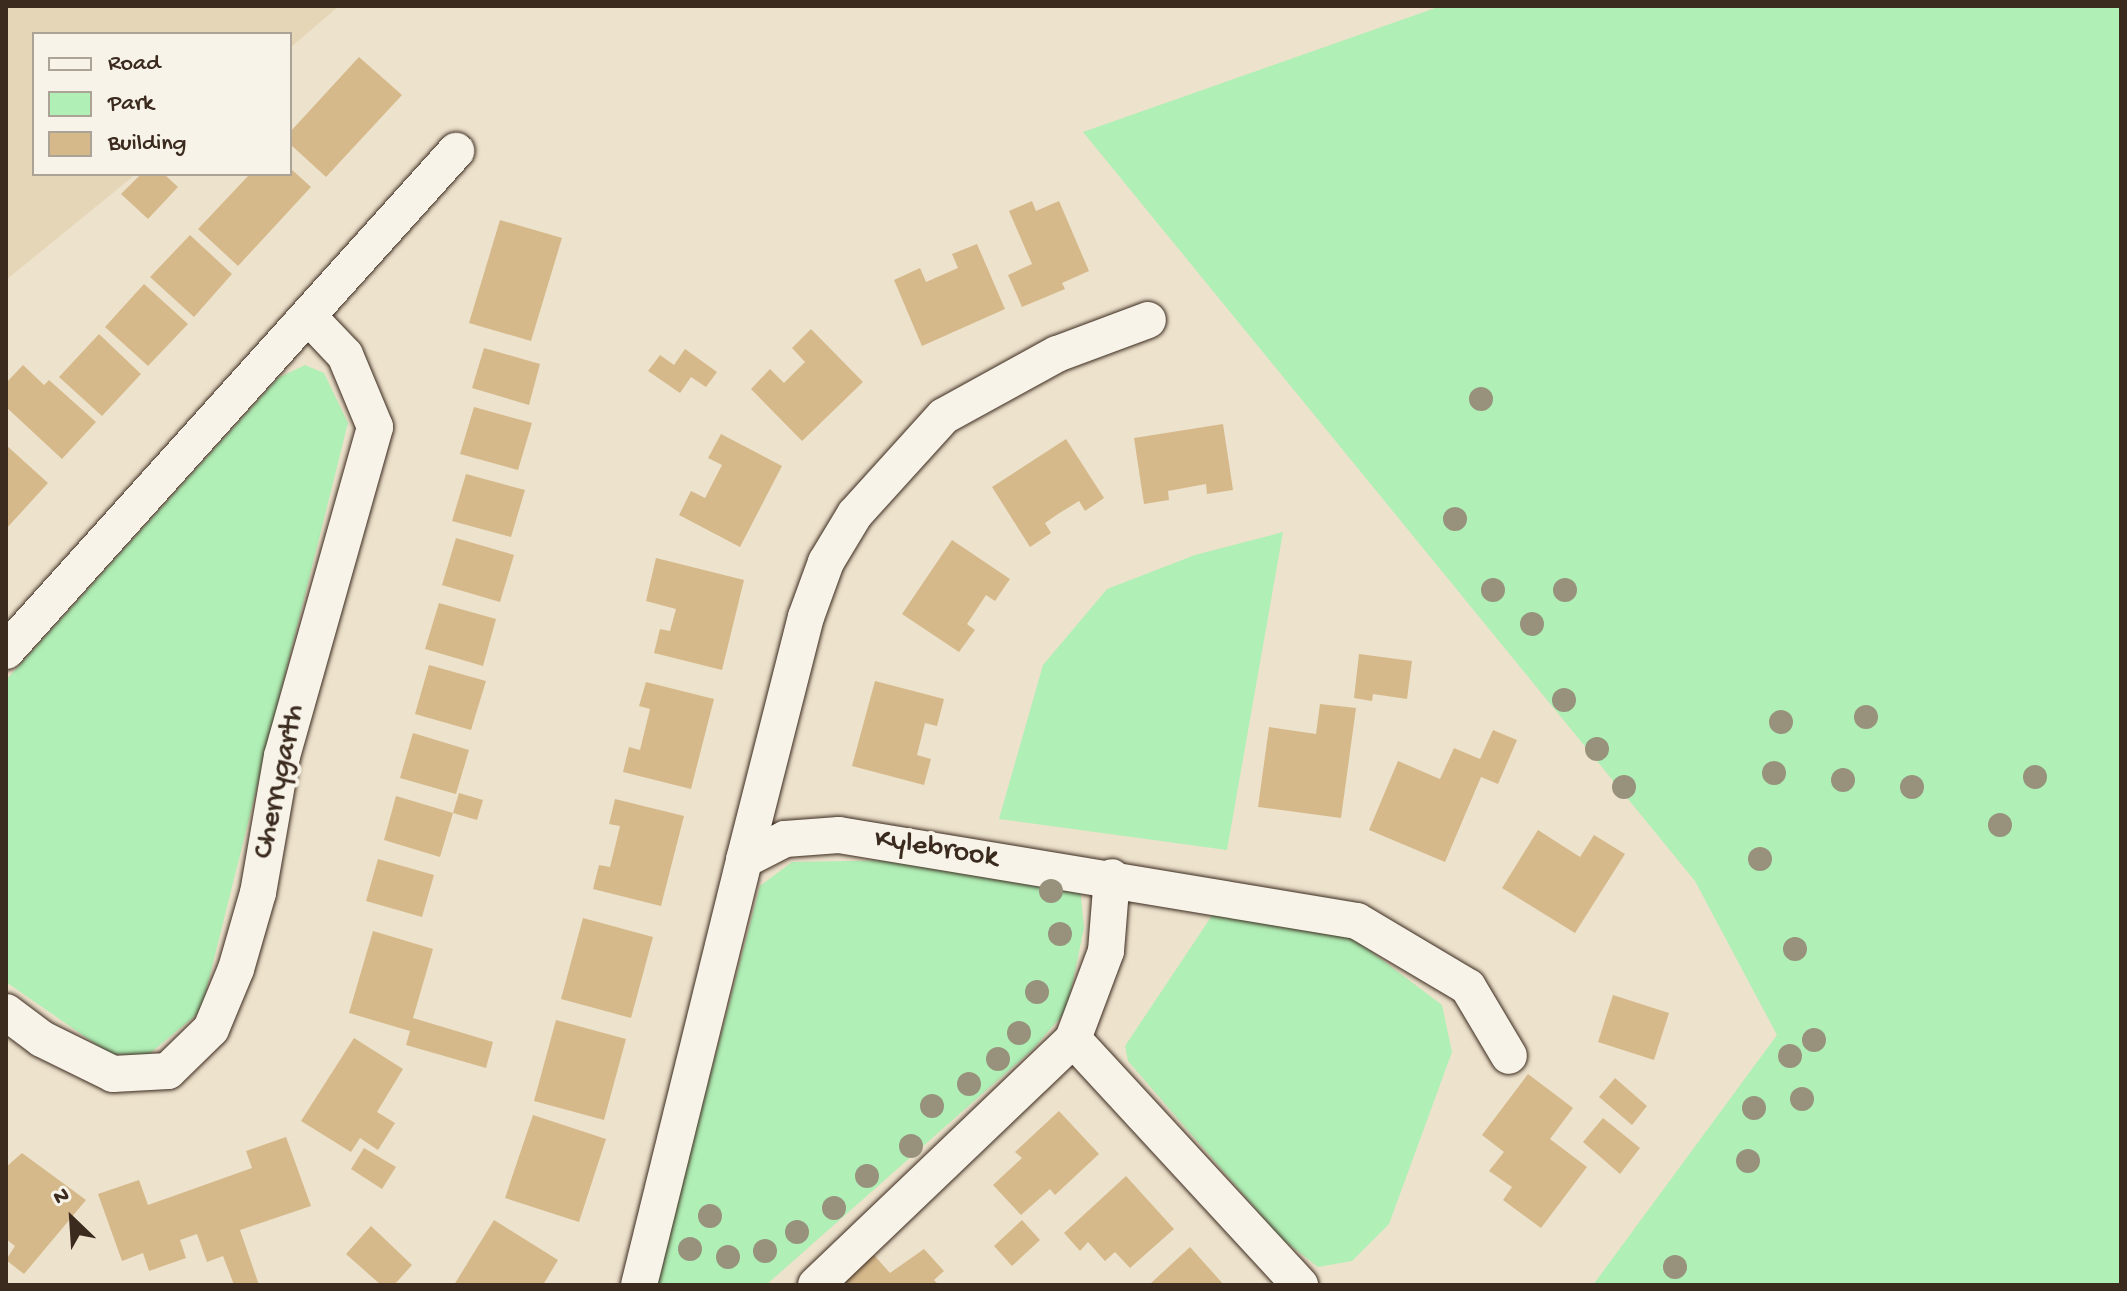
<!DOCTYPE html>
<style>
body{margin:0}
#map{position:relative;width:2127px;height:1291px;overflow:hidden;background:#ede2cc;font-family:"Gochi Hand",sans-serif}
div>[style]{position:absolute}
.built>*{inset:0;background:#e6d6b8}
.green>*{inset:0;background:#b0efb6}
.building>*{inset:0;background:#d6b98b}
.roads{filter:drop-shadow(0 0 2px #3b2a1e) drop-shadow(0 0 2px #3b2a1e)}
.street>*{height:36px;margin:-18px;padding:0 18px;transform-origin:18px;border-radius:18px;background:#f7f3e8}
.trees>*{width:24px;height:24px;margin:-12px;border-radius:50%;background:#98927d}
span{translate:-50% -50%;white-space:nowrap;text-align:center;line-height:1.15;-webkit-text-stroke:8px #f7f3e8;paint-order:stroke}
.street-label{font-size:30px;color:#3b2a1e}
.frame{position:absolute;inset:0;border:8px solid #3b2a1e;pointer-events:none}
.legend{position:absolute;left:32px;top:32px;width:260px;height:144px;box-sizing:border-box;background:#f7f3e8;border:2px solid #aca397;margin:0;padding:10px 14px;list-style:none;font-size:24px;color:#3b2a1e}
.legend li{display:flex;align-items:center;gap:16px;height:40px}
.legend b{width:40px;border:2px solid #aca397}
.north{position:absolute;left:32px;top:1179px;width:80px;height:80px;-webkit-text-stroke:6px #f7f3e8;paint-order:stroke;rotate:335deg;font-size:22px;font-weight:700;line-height:32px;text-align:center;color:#3b2a1e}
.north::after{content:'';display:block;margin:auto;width:28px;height:36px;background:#3b2a1e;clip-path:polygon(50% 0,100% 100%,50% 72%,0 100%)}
</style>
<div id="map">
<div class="built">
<i style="clip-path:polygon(6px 6px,339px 6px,290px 48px,290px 34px,34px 34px,34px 174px,136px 174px,6px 280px)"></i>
</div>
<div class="green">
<i style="clip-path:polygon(1441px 6px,2121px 6px,2121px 1285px,1593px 1285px,1777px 1035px,1695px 881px,1083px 132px)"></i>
<i style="clip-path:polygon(305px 365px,324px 373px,348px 423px,201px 1011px,148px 1055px,110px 1054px,6px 982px,6px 680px,278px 378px)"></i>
<i style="clip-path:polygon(1283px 532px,1227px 850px,999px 819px,1043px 665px,1107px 589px,1195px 555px)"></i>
<i style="clip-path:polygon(906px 860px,1080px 887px,1084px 928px,1067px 1010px,1032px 1050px,766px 1285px,655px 1285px,760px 886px,792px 862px)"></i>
<i style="clip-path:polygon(1215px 911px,1349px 935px,1442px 1005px,1452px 1052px,1389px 1224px,1352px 1261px,1318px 1267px,1281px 1238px,1128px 1061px,1125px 1046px)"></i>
</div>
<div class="building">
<i style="clip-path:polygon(359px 57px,402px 95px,326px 177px,290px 144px,290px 132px)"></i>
<i style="clip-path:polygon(290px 168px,311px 187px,238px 266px,198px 229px,250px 174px,290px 174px)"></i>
<i style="clip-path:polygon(141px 174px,164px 174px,178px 187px,148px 219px,121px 194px)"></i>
<i style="clip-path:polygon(1032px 201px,1036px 211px,1059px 201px,1089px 271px,1062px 283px,1065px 289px,1022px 307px,1008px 275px,1032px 264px,1009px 211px)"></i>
<i style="clip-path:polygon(500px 220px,562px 238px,531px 341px,469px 323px)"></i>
<i style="clip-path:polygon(190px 235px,232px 274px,194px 317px,150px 277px)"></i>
<i style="clip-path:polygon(977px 244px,1005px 309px,922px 346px,894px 280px,920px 268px,926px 282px,958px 268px,952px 254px)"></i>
<i style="clip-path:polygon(144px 284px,188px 324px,148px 366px,105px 327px)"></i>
<i style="clip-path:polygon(811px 329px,863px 382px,802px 441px,751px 389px,770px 369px,784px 383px,805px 362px,792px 348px)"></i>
<i style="clip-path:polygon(99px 334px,141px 374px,102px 416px,59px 377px)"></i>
<i style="clip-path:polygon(484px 348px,540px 364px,529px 405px,472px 388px)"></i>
<i style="clip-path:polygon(685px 349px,717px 372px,706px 387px,691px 377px,680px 393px,648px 371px,660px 355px,674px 365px)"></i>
<i style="clip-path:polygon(23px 365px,44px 385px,49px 380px,96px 422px,62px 459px,6px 407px,6px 383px)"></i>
<i style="clip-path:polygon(474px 407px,532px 423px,518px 470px,460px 454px)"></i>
<i style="clip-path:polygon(1223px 424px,1233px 490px,1207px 494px,1206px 484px,1168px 491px,1169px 500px,1144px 504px,1134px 438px)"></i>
<i style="clip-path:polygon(721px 434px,782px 466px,740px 547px,679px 515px,691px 491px,705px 498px,722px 465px,708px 458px)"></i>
<i style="clip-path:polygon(1066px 439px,1104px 498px,1085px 511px,1079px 501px,1058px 514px,1045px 523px,1051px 533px,1030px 547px,992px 487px)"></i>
<i style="clip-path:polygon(6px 445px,48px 483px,6px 529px)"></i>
<i style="clip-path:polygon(466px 474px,525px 490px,511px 537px,452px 521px)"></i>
<i style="clip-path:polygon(456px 538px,514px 555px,500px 602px,442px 585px)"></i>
<i style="clip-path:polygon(952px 540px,1010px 579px,995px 601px,986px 595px,967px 624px,975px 630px,959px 652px,902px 614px)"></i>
<i style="clip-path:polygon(656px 558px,744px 580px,722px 670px,654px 653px,660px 629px,670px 631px,676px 609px,646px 601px)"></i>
<i style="clip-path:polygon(439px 603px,496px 619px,483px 666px,425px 649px)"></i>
<i style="clip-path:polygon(1359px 654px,1412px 661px,1407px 699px,1373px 694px,1372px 701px,1354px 698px)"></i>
<i style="clip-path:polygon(429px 665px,486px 681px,471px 730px,415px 714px)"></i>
<i style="clip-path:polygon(875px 681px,944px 699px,937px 726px,925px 723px,917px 755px,931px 759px,924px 785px,852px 766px)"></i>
<i style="clip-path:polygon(646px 682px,714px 699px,691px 789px,623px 772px,629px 747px,640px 750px,650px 709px,639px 706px)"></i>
<i style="clip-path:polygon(1320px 704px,1356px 708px,1341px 818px,1258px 807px,1269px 727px,1316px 734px)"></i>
<i style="clip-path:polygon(1493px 730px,1517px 740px,1498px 784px,1481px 777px,1445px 862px,1369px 830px,1398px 761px,1440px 779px,1454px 748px,1480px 759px)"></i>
<i style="clip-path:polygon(413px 733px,469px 750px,456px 794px,400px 778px)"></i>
<i style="clip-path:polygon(459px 793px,483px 800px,477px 820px,453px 813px)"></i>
<i style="clip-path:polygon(396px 796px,453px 813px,440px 857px,384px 840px)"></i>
<i style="clip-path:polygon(615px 799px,684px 816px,661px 906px,593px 889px,599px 865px,610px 867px,615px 847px,620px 826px,609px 824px)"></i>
<i style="clip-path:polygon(1538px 830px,1580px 857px,1594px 835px,1625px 854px,1575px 933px,1502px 888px)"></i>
<i style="clip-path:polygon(378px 859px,434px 875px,422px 917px,366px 901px)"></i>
<i style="clip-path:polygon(583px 918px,653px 937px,631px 1018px,561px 999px)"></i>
<i style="clip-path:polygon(373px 931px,433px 949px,413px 1018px,493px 1042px,486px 1068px,406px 1045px,410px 1031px,349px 1013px)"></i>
<i style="clip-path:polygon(1613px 995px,1669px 1013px,1654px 1060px,1598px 1042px)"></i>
<i style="clip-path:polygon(556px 1020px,626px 1039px,604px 1120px,534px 1101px)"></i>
<i style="clip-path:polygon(354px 1038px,403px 1069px,377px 1112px,395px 1123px,378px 1150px,360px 1138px,351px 1152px,301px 1121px)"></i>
<i style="clip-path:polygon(1528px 1074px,1573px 1108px,1550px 1139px,1587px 1167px,1541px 1228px,1503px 1200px,1512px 1187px,1489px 1171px,1504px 1152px,1482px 1135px)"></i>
<i style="clip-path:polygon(1615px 1078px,1647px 1106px,1632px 1125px,1599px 1097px)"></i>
<i style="clip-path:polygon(1059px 1111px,1099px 1154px,1055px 1195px,1050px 1189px,1021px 1215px,993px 1185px,1022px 1158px,1015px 1152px)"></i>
<i style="clip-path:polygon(533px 1115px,606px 1139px,579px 1222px,505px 1198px)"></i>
<i style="clip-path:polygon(1603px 1118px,1640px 1148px,1620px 1174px,1583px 1142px)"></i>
<i style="clip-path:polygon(286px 1137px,311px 1206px,240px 1230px,259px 1285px,234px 1285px,223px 1256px,207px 1262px,197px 1234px,180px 1240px,186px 1258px,149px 1271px,143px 1253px,122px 1261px,98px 1194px,139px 1180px,148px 1205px,252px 1168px,246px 1151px)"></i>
<i style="clip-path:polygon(364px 1148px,396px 1167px,382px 1189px,351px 1169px)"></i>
<i style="clip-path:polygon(22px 1153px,86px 1200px,24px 1274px,6px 1260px,15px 1246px,6px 1239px,6px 1167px)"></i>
<i style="clip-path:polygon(1126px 1176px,1174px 1229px,1130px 1268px,1115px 1252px,1105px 1261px,1088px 1242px,1080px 1251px,1064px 1233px)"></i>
<i style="clip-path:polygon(494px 1220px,558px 1260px,543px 1285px,454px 1285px)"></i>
<i style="clip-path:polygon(1022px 1220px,1040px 1240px,1012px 1266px,994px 1246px)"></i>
<i style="clip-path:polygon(371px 1226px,412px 1265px,394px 1285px,381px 1285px,346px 1254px)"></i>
<i style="clip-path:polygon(1190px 1247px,1224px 1285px,1149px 1285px)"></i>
<i style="clip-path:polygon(924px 1249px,944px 1271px,934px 1280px,939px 1285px,839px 1285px,873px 1254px,890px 1273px)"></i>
</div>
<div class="roads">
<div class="street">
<i style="left:6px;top:651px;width:673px;rotate:-48.01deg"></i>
<i style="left:744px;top:860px;width:251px;rotate:-75.7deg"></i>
<i style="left:806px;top:617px;width:59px;rotate:-70deg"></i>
<i style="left:826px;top:562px;width:56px;rotate:-58.9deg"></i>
<i style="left:855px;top:514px;width:132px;rotate:-47.8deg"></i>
<i style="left:944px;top:416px;width:129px;rotate:-28.8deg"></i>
<i style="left:1057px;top:354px;width:97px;rotate:-20.5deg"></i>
<i style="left:6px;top:1012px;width:45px;rotate:36.9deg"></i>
<i style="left:42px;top:1039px;width:79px;rotate:26.2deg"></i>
<i style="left:113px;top:1074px;width:55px;rotate:-3.1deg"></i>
<i style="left:168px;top:1071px;width:60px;rotate:-44.3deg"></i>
<i style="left:211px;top:1029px;width:65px;rotate:-67.4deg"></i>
<i style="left:236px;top:969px;width:79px;rotate:-73.9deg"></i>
<i style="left:258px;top:893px;width:139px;rotate:-80.1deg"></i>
<i style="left:282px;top:756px;width:342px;rotate:-74.2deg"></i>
<i style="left:375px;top:427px;width:78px;rotate:-112.6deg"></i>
<i style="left:345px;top:355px;width:52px;rotate:-133.5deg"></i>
<i style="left:1073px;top:1039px;width:335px;rotate:47.3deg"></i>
<i style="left:639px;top:1285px;width:438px;rotate:-76.1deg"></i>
<i style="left:744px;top:860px;width:46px;rotate:-27.1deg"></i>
<i style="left:785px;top:839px;width:54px;rotate:-4.2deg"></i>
<i style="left:839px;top:835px;width:525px;rotate:9.43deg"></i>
<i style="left:1357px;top:921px;width:129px;rotate:30.7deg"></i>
<i style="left:1468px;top:987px;width:80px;rotate:59.3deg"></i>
<i style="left:816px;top:1285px;width:356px;rotate:-43.7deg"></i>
<i style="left:1073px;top:1039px;width:94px;rotate:-69.4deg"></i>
<i style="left:1106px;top:951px;width:74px;rotate:-85.4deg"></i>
</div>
</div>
<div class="trees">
<i style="left:1481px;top:399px"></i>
<i style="left:1455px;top:519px"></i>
<i style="left:1493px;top:590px"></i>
<i style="left:1565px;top:590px"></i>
<i style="left:1532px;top:624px"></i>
<i style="left:1564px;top:700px"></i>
<i style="left:1866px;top:717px"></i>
<i style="left:1781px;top:722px"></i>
<i style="left:1597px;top:749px"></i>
<i style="left:1774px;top:773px"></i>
<i style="left:2035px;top:777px"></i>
<i style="left:1843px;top:780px"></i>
<i style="left:1624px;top:787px"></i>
<i style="left:1912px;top:787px"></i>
<i style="left:2000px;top:825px"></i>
<i style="left:1760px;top:859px"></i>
<i style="left:1051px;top:891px"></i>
<i style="left:1060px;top:934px"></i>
<i style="left:1795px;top:949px"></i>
<i style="left:1037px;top:992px"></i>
<i style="left:1019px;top:1033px"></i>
<i style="left:1814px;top:1040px"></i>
<i style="left:1790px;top:1056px"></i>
<i style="left:998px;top:1059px"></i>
<i style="left:969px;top:1084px"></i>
<i style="left:1802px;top:1099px"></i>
<i style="left:932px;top:1106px"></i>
<i style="left:1754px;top:1108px"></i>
<i style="left:911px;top:1146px"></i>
<i style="left:1748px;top:1161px"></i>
<i style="left:867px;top:1176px"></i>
<i style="left:834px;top:1208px"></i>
<i style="left:710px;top:1216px"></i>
<i style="left:797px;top:1232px"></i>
<i style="left:690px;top:1249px"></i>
<i style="left:765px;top:1251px"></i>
<i style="left:728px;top:1257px"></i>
<i style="left:1675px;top:1267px"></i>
</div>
<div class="street-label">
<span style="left:281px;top:782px;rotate:-78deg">Cherrygarth</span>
<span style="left:936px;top:850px;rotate:9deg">Kylebrook</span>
</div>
<div class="frame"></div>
<ul class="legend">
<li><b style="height:10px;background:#f7f3e8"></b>Road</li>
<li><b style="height:22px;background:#b0efb6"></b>Park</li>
<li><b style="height:22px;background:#d6b98b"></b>Building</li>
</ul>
<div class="north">N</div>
</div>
